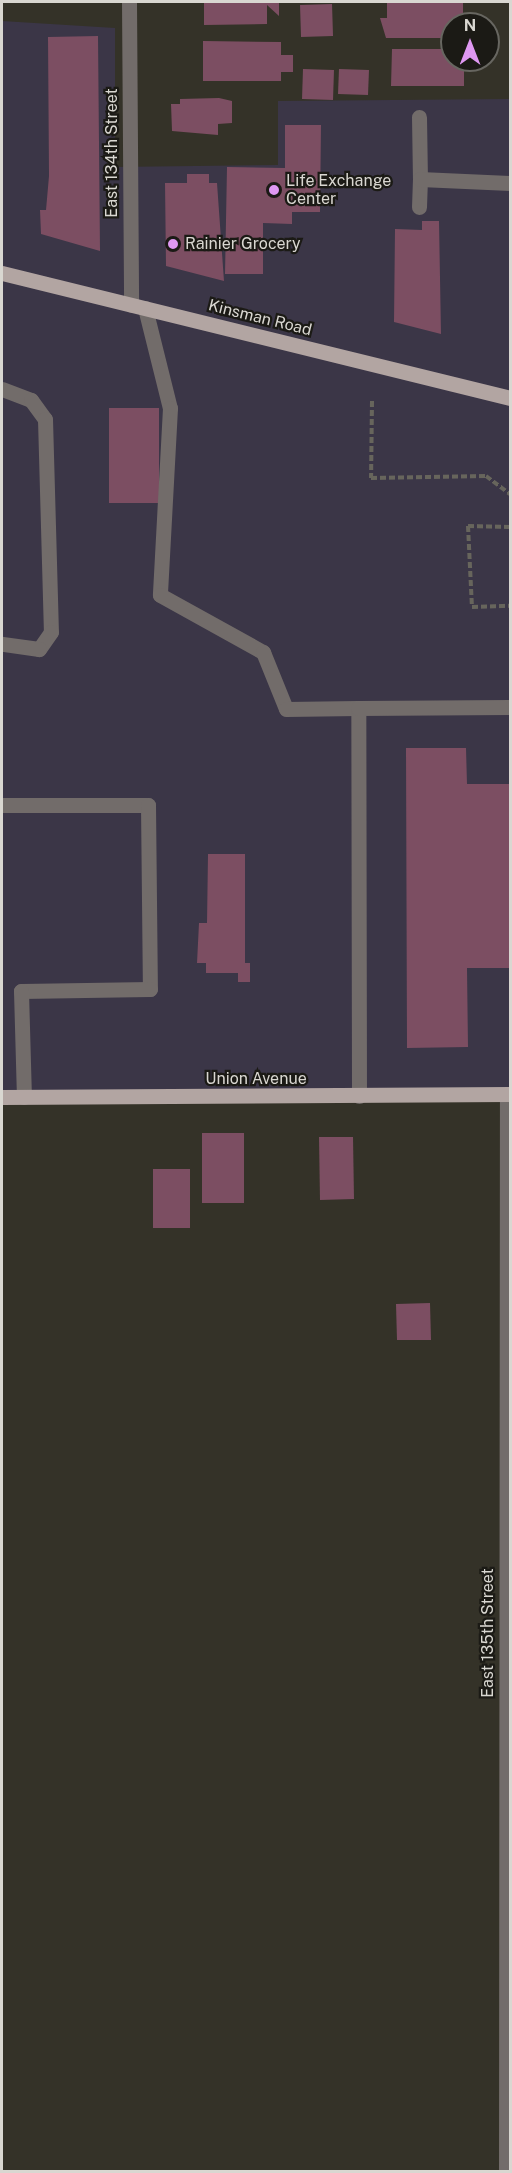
<!DOCTYPE html>
<style>
body{margin:0}
#map{position:relative;width:512px;height:2173px;overflow:hidden;background:#343228;font-family:"Public Sans",sans-serif}
div>[style]{position:absolute}
.commercial>*{inset:0;background:#3b3647}
.building>*{inset:0;background:#7c4e62}
.path>*{height:4px;margin-top:-2px;transform-origin:0;background:repeating-linear-gradient(90deg,#67655c 0 6px,transparent 0 9px)}
.minor>*{height:15px;margin:-7.5px;padding:0 7.5px;transform-origin:7.5px;border-radius:7.5px;background:#726c6a}
.major>*{height:15px;margin:-7.5px;padding:0 7.5px;transform-origin:7.5px;border-radius:7.5px;background:#b2a5a2}
.dots>*{width:16px;height:16px;translate:-50% -50%;box-sizing:border-box;border:3px solid #1b1a15;border-radius:50%}
span{translate:-50% -50%;white-space:nowrap;text-align:center;line-height:1.15;-webkit-text-stroke:4.5px #1b1a15;paint-order:stroke}
.street-label{font-size:16px;color:#d9d7d1}
.poi-label{font-size:16px;color:#d9d7d1}
.left{translate:0 -50%;text-align:left}
.frame{position:absolute;inset:0;border:3px solid #d9d7d1;pointer-events:none}
.north{position:absolute;left:440px;top:12px;width:60px;height:60px;box-sizing:border-box;background:#1b1a15;border:2px solid #676660;border-radius:50%;rotate:0deg;font-size:16px;font-weight:700;line-height:24px;text-align:center;color:#d9d7d1}
.north::after{content:'';display:block;margin:auto;width:21px;height:27px;background:#df98f2;clip-path:polygon(50% 0,100% 100%,50% 72%,0 100%)}
</style>
<div id="map">
<div class="commercial">
<i style="clip-path:polygon(2px 21px,115px 28px,115px 167px,278px 165px,278px 101px,510px 99px,510px 1094px,2px 1097px)"></i>
</div>
<div class="building">
<i style="clip-path:polygon(204px 2px,279px 2px,279px 16px,267px 5px,267px 24px,204px 25px)"></i>
<i style="clip-path:polygon(387px 2px,463px 2px,463px 24px,452px 24px,452px 38px,386px 38px,380px 18px,387px 18px)"></i>
<i style="clip-path:polygon(332px 4px,333px 36px,301px 37px,300px 5px)"></i>
<i style="clip-path:polygon(98px 36px,100px 251px,41px 234px,40px 210px,46px 210px,49px 176px,48px 37px)"></i>
<i style="clip-path:polygon(203px 41px,281px 42px,281px 55px,293px 55px,293px 72px,281px 72px,281px 81px,203px 81px)"></i>
<i style="clip-path:polygon(392px 49px,450px 49px,452px 60px,464px 60px,464px 86px,391px 86px)"></i>
<i style="clip-path:polygon(303px 69px,334px 70px,333px 100px,302px 99px)"></i>
<i style="clip-path:polygon(339px 69px,369px 70px,368px 95px,338px 94px)"></i>
<i style="clip-path:polygon(219px 98px,232px 101px,232px 123px,218px 124px,218px 135px,172px 131px,171px 104px,180px 104px,180px 99px)"></i>
<i style="clip-path:polygon(285px 125px,321px 125px,320px 212px,292px 212px,292px 224px,263px 223px,263px 274px,225px 274px,227px 167px,285px 168px)"></i>
<i style="clip-path:polygon(187px 174px,209px 174px,209px 183px,217px 183px,224px 281px,166px 266px,165px 183px,187px 183px)"></i>
<i style="clip-path:polygon(422px 221px,439px 221px,441px 334px,394px 322px,395px 229px,422px 230px)"></i>
<i style="clip-path:polygon(109px 408px,159px 408px,159px 503px,109px 503px)"></i>
<i style="clip-path:polygon(406px 748px,466px 748px,467px 784px,510px 784px,510px 968px,467px 968px,468px 1047px,407px 1048px)"></i>
<i style="clip-path:polygon(208px 854px,245px 854px,245px 963px,250px 963px,250px 982px,238px 982px,238px 973px,206px 973px,206px 963px,197px 963px,199px 923px,207px 923px)"></i>
<i style="clip-path:polygon(202px 1133px,244px 1133px,244px 1203px,202px 1203px)"></i>
<i style="clip-path:polygon(319px 1137px,353px 1137px,354px 1199px,320px 1200px)"></i>
<i style="clip-path:polygon(153px 1169px,190px 1169px,190px 1228px,153px 1228px)"></i>
<i style="clip-path:polygon(430px 1303px,431px 1340px,397px 1340px,396px 1304px)"></i>
</div>
<div class="path">
<i style="left:372px;top:401px;width:77px;rotate:90.7deg"></i>
<i style="left:371px;top:478px;width:115px;rotate:-1deg"></i>
<i style="left:486px;top:476px;width:30px;rotate:37deg"></i>
<i style="left:510px;top:527px;width:42px;rotate:-178.6deg"></i>
<i style="left:468px;top:526px;width:81px;rotate:87.2deg"></i>
<i style="left:472px;top:607px;width:38px;rotate:-2deg"></i>
</div>
<div class="minor">
<i style="left:129px;top:2px;width:303px;rotate:89.6deg"></i>
<i style="left:419px;top:117px;width:62px;rotate:89.1deg"></i>
<i style="left:419px;top:207px;width:28px;rotate:-88deg"></i>
<i style="left:420px;top:179px;width:90px;rotate:2.5deg"></i>
<i style="left:145px;top:308px;width:103px;rotate:76deg"></i>
<i style="left:170px;top:408px;width:187px;rotate:93.1deg"></i>
<i style="left:160px;top:595px;width:118px;rotate:29deg"></i>
<i style="left:263px;top:652px;width:61px;rotate:68deg"></i>
<i style="left:286px;top:709px;width:72px;rotate:-0.8deg"></i>
<i style="left:2px;top:389px;width:31px;rotate:21deg"></i>
<i style="left:31px;top:400px;width:24px;rotate:54deg"></i>
<i style="left:45px;top:419px;width:213px;rotate:88.4deg"></i>
<i style="left:51px;top:632px;width:21px;rotate:125deg"></i>
<i style="left:39px;top:649px;width:37px;rotate:-172deg"></i>
<i style="left:2px;top:805px;width:146px"></i>
<i style="left:148px;top:805px;width:184px;rotate:89.4deg"></i>
<i style="left:150px;top:989px;width:129px;rotate:179.1deg"></i>
<i style="left:21px;top:991px;width:106px;rotate:88.4deg"></i>
<i style="left:359px;top:1096px;width:388px;rotate:-90.1deg"></i>
<i style="left:358px;top:708px;width:152px;rotate:-0.4deg"></i>
<i style="left:506px;top:2172px;width:1078px;rotate:-89.95deg"></i>
</div>
<div class="major">
<i style="left:2px;top:273px;width:523px;rotate:13.82deg"></i>
<i style="left:2px;top:1097px;width:508px;rotate:-0.34deg"></i>
</div>
<div class="dots">
<i style="left:274px;top:190px;background:#df98f2"></i>
<i style="left:173px;top:244px;background:#df98f2"></i>
</div>
<div class="street-label">
<span style="left:112px;top:153px;rotate:-90deg">East 134th Street</span>
<span style="left:260px;top:318px;rotate:14deg">Kinsman Road</span>
<span style="left:256px;top:1079px">Union Avenue</span>
<span style="left:488px;top:1633px;rotate:-90deg">East 135th Street</span>
</div>
<div class="poi-label">
<span class="left" style="left:286px;top:190px">Life Exchange<br>Center</span>
<span class="left" style="left:185px;top:244px">Rainier Grocery</span>
</div>
<div class="frame"></div>
<div class="north">N</div>
</div>
